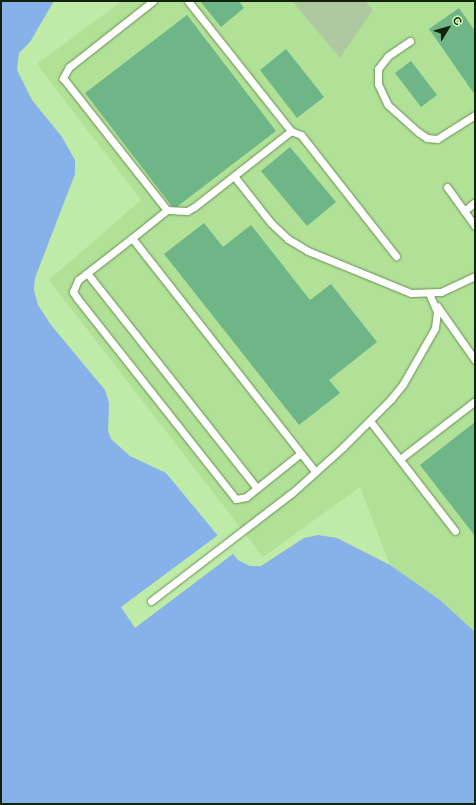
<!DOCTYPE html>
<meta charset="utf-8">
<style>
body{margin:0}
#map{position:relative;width:476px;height:805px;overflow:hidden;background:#bfeba8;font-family:Helvetica,sans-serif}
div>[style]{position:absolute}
.built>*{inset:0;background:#b1e097}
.green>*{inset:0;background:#aec9a0}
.water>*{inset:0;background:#86b1e9}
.pier>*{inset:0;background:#bfeba8}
.building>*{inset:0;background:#6eb688}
.roads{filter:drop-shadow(0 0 1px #689052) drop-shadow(0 0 1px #689052)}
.service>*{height:7px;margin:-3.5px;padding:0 3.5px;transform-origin:3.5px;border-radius:3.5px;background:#fff}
span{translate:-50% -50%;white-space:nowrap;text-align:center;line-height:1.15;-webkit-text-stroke:3.5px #ccf8b5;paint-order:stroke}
.frame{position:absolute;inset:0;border:2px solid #122209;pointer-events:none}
.north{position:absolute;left:428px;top:8px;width:40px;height:40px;-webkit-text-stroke:3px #ccf8b5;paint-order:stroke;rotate:53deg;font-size:11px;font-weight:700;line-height:16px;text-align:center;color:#122209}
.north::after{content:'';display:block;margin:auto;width:14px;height:18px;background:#122209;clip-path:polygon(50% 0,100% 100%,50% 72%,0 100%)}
</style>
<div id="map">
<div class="built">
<i style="clip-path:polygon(122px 1px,475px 1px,475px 632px,440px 600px,390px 565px,360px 487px,263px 557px,49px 280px,141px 200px,37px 64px)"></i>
</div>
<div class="green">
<i style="clip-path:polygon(292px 1px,365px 1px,373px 10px,340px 58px)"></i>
</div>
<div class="water">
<i style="clip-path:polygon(1px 1px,54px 1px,30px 42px,19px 53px,17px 70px,32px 100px,62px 137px,75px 160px,75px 174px,35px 278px,34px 290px,38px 305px,51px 325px,105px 390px,109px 403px,108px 430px,111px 439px,130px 456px,166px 473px,238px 560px,250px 566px,261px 566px,304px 538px,318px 535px,337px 538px,390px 565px,440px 600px,475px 632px,475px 804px,1px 804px)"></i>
</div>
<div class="pier">
<i style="clip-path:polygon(218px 535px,233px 554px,135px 628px,121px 607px)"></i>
</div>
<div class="building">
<i style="clip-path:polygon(200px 1px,239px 1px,244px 8px,221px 27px)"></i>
<i style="clip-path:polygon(459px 8px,475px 31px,475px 95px,429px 29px)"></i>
<i style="clip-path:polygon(187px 15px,276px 131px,174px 209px,85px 93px)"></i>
<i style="clip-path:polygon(286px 49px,324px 97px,297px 118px,260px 70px)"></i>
<i style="clip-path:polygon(411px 61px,437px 95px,421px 107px,395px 73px)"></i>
<i style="clip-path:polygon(290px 147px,336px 202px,307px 226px,261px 171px)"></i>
<i style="clip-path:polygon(204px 223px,223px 247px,251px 225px,310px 300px,331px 284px,377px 342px,329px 380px,340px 393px,299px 425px,164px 254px)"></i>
<i style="clip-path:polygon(475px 422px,475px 536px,420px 465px)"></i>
</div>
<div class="roads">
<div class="service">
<i style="left:153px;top:1px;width:107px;rotate:141.8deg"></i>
<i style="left:69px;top:67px;width:13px;rotate:119deg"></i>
<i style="left:63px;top:78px;width:168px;rotate:51.8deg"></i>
<i style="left:188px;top:1px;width:166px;rotate:51.6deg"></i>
<i style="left:291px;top:131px;width:123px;rotate:141.9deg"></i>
<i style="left:194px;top:207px;width:8px;rotate:150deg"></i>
<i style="left:187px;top:211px;width:20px;rotate:-177deg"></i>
<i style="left:167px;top:210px;width:45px;rotate:141.3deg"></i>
<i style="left:132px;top:238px;width:296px;rotate:51.9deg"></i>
<i style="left:410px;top:41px;width:27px;rotate:146deg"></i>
<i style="left:388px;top:56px;width:16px;rotate:128deg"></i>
<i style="left:378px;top:69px;width:15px;rotate:90deg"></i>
<i style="left:378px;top:84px;width:23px;rotate:65deg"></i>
<i style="left:388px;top:105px;width:40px;rotate:42deg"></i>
<i style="left:418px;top:132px;width:11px;rotate:34deg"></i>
<i style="left:427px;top:138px;width:10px;rotate:6deg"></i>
<i style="left:437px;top:139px;width:45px;rotate:-32.3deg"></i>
<i style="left:291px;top:131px;width:11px;rotate:22deg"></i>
<i style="left:301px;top:135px;width:154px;rotate:51.9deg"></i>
<i style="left:234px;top:176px;width:60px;rotate:51.8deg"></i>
<i style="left:271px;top:223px;width:23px;rotate:43deg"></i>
<i style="left:288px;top:239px;width:23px;rotate:31deg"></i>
<i style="left:308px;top:251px;width:111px;rotate:22.2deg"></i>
<i style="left:411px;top:293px;width:30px;rotate:-2deg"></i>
<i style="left:441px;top:292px;width:38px;rotate:-25deg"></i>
<i style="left:447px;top:187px;width:48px;rotate:54.3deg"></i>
<i style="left:464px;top:211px;width:14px;rotate:-39deg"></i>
<i style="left:132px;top:238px;width:68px;rotate:142.1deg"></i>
<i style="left:78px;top:280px;width:13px;rotate:113deg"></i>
<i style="left:73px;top:292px;width:7px;rotate:56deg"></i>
<i style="left:77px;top:298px;width:256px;rotate:51.7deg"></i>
<i style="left:236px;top:499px;width:10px;rotate:-11deg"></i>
<i style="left:246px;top:497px;width:70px;rotate:-38.7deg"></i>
<i style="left:87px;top:273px;width:274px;rotate:51.7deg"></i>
<i style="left:437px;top:306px;width:66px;rotate:54.9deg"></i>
<i style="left:370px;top:421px;width:139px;rotate:52.3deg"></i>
<i style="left:400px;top:459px;width:95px;rotate:-37.7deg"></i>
<i style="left:151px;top:601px;width:178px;rotate:-37.5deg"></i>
<i style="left:292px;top:493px;width:69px;rotate:-42deg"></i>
<i style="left:343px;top:447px;width:68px;rotate:-45deg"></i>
<i style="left:391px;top:399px;width:19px;rotate:-51deg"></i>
<i style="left:403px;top:384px;width:64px;rotate:-60.3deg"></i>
<i style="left:435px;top:328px;width:16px;rotate:-83deg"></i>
<i style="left:437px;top:312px;width:21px;rotate:-113deg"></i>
</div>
</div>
<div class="frame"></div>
<div class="north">С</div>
</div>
